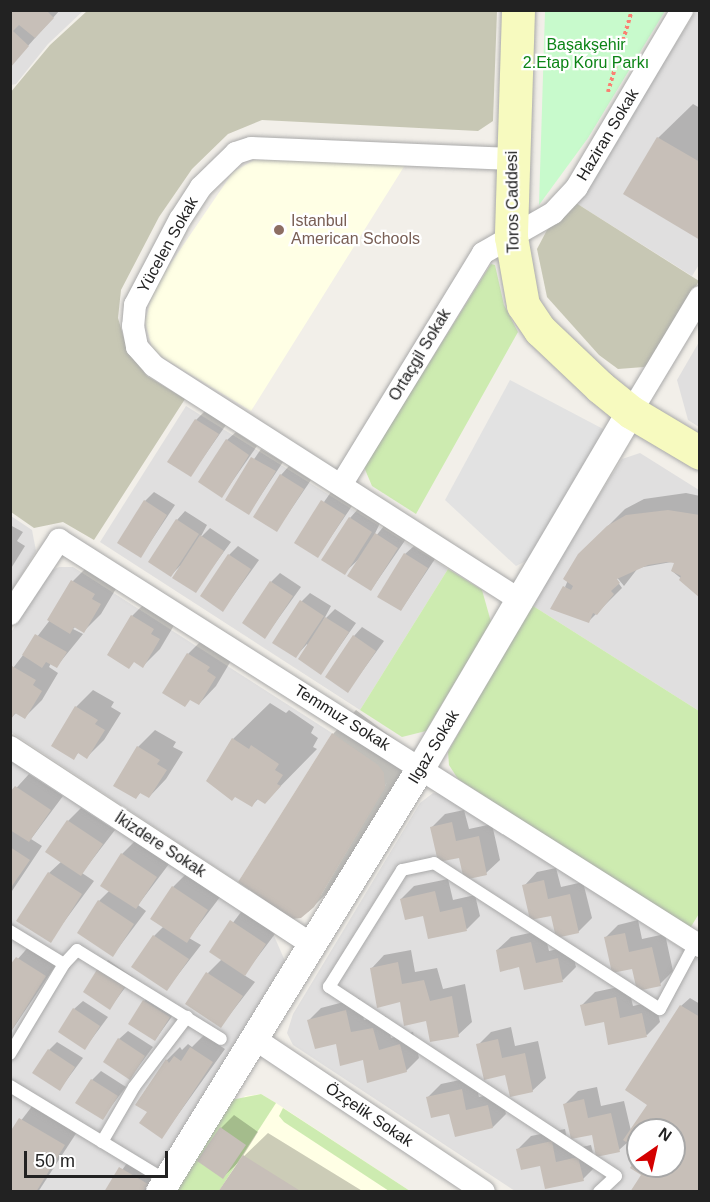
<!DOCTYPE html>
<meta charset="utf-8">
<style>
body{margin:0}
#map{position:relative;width:710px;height:1202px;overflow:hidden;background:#f2efe9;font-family:Arial,sans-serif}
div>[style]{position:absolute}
.residential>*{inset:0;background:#e0dfdf}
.education>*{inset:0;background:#ffffe5}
.construction>*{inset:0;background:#c7c7b4}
.grass>*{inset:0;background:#cdebb0}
.park>*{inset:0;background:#c8facc}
.parking>*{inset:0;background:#e2e2e2}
.shadow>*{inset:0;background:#0003}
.building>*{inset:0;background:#c7bfb8}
.path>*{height:4px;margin-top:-2px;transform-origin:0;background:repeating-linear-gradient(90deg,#fa8072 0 3px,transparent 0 6px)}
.roads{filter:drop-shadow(0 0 2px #a9a9a9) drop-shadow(0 0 2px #a9a9a9)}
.service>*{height:12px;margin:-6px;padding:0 6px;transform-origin:6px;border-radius:6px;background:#fff}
.minor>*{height:22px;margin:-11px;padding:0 11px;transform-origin:11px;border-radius:11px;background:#fff}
.tertiary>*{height:28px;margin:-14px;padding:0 14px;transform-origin:14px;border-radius:14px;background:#fff}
.secondary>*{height:33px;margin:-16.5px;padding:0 16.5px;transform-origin:16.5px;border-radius:16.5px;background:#f7fabf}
.dots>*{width:16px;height:16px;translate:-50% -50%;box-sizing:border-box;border:3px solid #fff;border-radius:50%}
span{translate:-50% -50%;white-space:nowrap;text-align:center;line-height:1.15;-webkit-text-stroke:4.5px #fff;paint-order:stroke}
.park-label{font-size:16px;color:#0c8416}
.street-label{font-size:16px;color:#222}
.education-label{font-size:16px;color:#785e54}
.left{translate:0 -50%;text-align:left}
.frame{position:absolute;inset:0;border:12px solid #222;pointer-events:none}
.north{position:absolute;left:626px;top:1118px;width:60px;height:60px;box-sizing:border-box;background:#fff;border:2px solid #a7a7a7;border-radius:50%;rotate:34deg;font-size:16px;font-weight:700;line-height:24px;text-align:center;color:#222}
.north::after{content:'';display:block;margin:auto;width:21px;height:27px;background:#d40000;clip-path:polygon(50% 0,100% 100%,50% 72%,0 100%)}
.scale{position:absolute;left:24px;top:1151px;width:144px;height:27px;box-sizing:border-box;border:3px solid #222;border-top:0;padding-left:8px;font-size:18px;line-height:21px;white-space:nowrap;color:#222;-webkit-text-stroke:4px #fff;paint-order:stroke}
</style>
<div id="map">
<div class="residential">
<i style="clip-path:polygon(10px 11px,83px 11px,48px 44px,16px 84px,11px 85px)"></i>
<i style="clip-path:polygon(696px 11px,699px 11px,700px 263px,692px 276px,576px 203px)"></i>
<i style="clip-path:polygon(699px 342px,699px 427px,688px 420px,677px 380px)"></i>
<i style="clip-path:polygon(186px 406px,448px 569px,360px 710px,100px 542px)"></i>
<i style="clip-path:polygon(640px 453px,699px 490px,699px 711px,530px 604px,622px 459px)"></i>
<i style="clip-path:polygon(11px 516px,32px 530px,36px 551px,11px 592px)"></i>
<i style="clip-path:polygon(59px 567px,73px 567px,332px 733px,238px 882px,11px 732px,10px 634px,50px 571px)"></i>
<i style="clip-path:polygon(10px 759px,271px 929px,285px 961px,148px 1191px,11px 1191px)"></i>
<i style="clip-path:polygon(evenodd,433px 793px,449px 795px,699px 960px,699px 1191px,515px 1191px,293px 1045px,287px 1033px,293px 1014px,420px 803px,433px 793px,638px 1130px,674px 1130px,674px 1166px,638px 1166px,638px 1130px)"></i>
</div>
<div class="education">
<i style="clip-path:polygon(285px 159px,405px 165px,251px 411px,162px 357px,152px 348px,145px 322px,154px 288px,233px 172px,254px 160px)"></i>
<i style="clip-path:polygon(261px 1094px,276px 1103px,410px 1191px,173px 1192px,245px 1096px)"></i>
</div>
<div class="construction">
<i style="clip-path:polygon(87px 11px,497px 11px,493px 121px,478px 131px,262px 120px,228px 134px,192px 169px,159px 217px,121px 290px,118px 318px,128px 352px,147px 376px,185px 399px,94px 540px,63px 522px,34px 528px,11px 512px,10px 93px,50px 45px)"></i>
<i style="clip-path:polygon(576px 203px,699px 281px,652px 360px,644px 367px,618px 369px,599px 355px,547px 297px,537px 249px,547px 230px)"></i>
</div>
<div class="grass">
<i style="clip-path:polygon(491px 264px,495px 265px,504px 305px,518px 332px,416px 514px,372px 486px,364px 467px)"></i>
<i style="clip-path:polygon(448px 569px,482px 590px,491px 622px,426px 731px,402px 737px,360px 710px)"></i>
<i style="clip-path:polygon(530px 604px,699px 711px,700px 912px,689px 930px,458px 779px,449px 765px,448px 752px)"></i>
<i style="clip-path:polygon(261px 1094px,276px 1103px,219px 1191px,173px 1192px,231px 1100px)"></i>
<i style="clip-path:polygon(283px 1108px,410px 1191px,389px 1191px,284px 1122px,279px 1116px)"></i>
</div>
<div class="park">
<i style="clip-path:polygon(545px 11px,665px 11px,588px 138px,539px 205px)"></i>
</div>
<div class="parking">
<i style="clip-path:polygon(510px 380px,605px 430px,528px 560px,516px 566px,445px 500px)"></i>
</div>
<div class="shadow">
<i style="clip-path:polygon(10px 10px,60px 10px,11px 65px)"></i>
<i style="clip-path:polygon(693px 104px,700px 108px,700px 238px,658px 138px)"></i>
<i style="clip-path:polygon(205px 411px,226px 425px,191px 475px,196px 420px)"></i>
<i style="clip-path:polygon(236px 432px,257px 446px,222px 496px,227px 440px)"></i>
<i style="clip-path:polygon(261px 449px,283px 462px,249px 513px,227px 499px)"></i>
<i style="clip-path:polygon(289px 466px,311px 480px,277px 530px,281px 475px)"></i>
<i style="clip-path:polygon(154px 492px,175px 505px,141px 556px,145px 501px)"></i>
<i style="clip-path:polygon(331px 492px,352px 506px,318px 556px,296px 542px)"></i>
<i style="clip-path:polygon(686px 493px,700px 496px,700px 594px,672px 571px,677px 561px,638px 568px,624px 586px,601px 558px,622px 588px,588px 622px,565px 587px,579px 555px,625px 509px,644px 499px)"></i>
<i style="clip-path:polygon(358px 509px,380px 523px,371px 542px,384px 526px,406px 539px,371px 590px,358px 560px,344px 573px,350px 518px)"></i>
<i style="clip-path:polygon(185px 511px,207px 525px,200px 538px,210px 528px,231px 542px,195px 591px,180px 566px,171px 575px,177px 520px)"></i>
<i style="clip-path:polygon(10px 525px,23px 532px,17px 541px,25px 546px,10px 570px)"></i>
<i style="clip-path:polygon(238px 546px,259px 560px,223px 610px,229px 555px)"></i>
<i style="clip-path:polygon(414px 546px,435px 559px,401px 610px,405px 554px)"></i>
<i style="clip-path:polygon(90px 564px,117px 587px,101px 614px,84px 631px,76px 626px,73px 629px,83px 634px,57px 666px,51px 663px,49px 667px,58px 673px,42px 700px,25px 717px,17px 712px,11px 718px,10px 672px,50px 620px,73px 581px)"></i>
<i style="clip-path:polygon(280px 573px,301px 587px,265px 637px,271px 582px)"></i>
<i style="clip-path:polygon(310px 593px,331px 606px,323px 621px,335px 609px,356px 623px,321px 673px,307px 644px,296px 656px,302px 601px)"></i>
<i style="clip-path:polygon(149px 599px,176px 622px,160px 649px,143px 666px,132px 616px)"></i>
<i style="clip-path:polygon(362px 627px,384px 641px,348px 691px,354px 636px)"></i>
<i style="clip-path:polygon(205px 637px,232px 659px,216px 686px,199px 704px,188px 654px)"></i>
<i style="clip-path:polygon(93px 690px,114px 702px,111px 707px,121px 713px,104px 740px,87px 757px,79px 752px,73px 758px,53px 745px,76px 707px)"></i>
<i style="clip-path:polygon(270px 703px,286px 713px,289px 710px,314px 727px,311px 733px,318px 738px,313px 747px,317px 749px,265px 802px,259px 798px,252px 805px,236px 795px,233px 739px)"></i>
<i style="clip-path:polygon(evenodd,356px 710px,407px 749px,408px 763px,332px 888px,308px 912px,333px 734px,356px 710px,388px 781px,321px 895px,318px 895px,388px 781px)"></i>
<i style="clip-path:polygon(155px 730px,176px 742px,173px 747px,183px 752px,166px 779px,149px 797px,141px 792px,135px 798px,115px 785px,138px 747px)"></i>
<i style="clip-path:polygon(29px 774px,63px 796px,31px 839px,42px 846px,10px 894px,10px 795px)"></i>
<i style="clip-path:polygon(81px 808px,115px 830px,82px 873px,94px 881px,50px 941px,49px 873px,62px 861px,68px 821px)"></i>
<i style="clip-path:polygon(464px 810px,469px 829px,492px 824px,500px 860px,486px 873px,460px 856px,432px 827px,445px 814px)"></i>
<i style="clip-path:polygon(135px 841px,169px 864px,138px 905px,146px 911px,113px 955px,99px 901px,110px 890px,122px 854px)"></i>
<i style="clip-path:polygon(556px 868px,561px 887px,583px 882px,592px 918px,578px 932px,552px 914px,524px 886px,537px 872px)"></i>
<i style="clip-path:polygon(186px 874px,220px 897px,189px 938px,201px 945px,167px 989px,154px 936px,164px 926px,173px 887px)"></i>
<i style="clip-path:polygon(448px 879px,453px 900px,475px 895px,480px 916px,467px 929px,425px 914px,401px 899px,414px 886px)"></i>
<i style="clip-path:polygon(244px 908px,278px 930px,244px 975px,255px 982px,221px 1026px,208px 973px,222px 959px,211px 952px)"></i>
<i style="clip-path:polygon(638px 920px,642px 939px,665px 934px,673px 971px,660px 984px,633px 967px,605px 938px,618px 925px)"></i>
<i style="clip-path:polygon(544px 930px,549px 951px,571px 946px,576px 967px,563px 980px,520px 966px,497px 950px,511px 937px)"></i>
<i style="clip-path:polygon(30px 945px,58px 962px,10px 1033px,10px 968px)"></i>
<i style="clip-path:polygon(411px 950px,415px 972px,437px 968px,443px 989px,465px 984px,472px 1022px,458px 1035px,401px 1001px,371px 969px,384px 955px)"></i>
<i style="clip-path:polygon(108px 960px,133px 977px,110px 1008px,99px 969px)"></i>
<i style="clip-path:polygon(628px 985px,633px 1006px,655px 1001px,660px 1022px,647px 1035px,605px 1020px,581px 1006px,595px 992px)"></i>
<i style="clip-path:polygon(153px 992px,178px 1008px,155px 1040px,144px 1001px)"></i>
<i style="clip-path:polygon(359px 998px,364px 1020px,386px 1016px,391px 1038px,413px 1032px,419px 1058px,406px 1071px,364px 1058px,308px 1021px,321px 1008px)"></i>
<i style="clip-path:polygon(690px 998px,700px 1004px,700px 1192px,644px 1175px,632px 1168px,638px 1158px,638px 1166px,674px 1166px,674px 1130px,638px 1130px,638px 1148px,628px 1142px,619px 1150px,593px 1133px,565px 1104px,578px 1091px,597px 1087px,601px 1106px,624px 1101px,631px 1131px,649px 1104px,681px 1006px)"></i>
<i style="clip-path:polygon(83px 1001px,108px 1017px,85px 1048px,74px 1009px)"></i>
<i style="clip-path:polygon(511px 1027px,515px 1046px,538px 1041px,546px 1078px,532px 1091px,506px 1073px,478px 1045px,491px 1032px)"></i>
<i style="clip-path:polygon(128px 1031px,153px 1047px,130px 1078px,119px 1039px)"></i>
<i style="clip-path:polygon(204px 1035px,225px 1049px,162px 1137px,149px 1112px,137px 1104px,167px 1060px,180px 1047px,182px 1050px,188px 1044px,192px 1047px)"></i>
<i style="clip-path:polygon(57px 1042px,83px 1058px,60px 1089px,49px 1050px)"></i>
<i style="clip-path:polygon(101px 1071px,126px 1087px,102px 1118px,92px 1080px)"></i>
<i style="clip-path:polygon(474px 1077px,479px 1097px,501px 1093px,506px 1114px,493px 1127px,451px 1112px,428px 1097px,441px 1084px)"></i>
<i style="clip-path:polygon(33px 1105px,77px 1132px,38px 1192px,14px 1192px,10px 1135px)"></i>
<i style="clip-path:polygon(234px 1115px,258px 1132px,241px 1159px,268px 1133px,364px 1192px,220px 1192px,239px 1162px,223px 1177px,221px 1128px)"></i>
<i style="clip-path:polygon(565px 1129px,569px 1150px,591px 1145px,596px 1166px,583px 1179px,541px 1164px,518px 1149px,531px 1136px)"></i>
<i style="clip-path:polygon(133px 1155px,160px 1171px,147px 1192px,106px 1192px)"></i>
</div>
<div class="building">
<i style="clip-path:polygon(10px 10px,46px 10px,54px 18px,35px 38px,19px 25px,13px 31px,29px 46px,10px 68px)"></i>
<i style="clip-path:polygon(657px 137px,700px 162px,700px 240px,623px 194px)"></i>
<i style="clip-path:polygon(195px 419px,219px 434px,191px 477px,167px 462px)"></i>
<i style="clip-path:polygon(226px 439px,249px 455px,222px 498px,198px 482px)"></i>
<i style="clip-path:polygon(251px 457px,276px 471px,249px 515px,225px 500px)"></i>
<i style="clip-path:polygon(280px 474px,304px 489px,277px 532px,253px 517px)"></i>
<i style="clip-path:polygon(144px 500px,167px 515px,141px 558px,117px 543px)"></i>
<i style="clip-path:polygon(321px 500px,345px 515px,318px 558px,294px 543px)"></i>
<i style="clip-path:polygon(668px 510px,700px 515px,700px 598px,679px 580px,681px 576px,671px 571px,674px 563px,667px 562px,648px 565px,617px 579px,620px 583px,611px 591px,614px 594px,597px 615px,593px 613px,589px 623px,550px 609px,563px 586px,571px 590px,573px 586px,563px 579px,578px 554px,607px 526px,626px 515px)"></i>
<i style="clip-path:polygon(349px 517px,372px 532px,345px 575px,321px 560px)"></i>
<i style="clip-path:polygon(176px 519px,199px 534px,171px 577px,148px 562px)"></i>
<i style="clip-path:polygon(375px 533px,398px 548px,371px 591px,347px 576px)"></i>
<i style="clip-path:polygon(200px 535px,224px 551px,196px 593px,172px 578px)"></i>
<i style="clip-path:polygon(404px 553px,428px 568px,401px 611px,377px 597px)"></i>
<i style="clip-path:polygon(228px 554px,251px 569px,223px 612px,200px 596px)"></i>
<i style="clip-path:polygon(71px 580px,95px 594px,92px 599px,101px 604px,84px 633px,74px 627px,70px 634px,47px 620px)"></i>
<i style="clip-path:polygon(270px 581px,293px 596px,265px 639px,242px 623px)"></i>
<i style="clip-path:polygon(300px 600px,324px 616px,296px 658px,272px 643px)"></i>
<i style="clip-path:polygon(131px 615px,154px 629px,151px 634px,160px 639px,143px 668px,134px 662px,129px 669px,107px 655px)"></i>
<i style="clip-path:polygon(325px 617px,349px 632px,321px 675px,298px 659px)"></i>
<i style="clip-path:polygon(35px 634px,67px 652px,57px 668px,46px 662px,42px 668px,22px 655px)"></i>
<i style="clip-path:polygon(353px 635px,376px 651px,348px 693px,325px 677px)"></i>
<i style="clip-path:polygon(187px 653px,210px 667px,207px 671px,216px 677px,199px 705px,190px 700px,185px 707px,162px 693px)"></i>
<i style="clip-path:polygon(12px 666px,36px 680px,33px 685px,42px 691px,25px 719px,15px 713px,10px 721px)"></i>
<i style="clip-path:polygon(75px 706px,98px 720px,95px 724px,105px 730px,87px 759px,78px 753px,74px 760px,51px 746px)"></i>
<i style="clip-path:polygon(332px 733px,378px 765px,384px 773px,385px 788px,314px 907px,301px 918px,292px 919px,238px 882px)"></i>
<i style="clip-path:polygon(232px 738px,249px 749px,251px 745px,279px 764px,275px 770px,283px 775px,277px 784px,281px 786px,265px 804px,257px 799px,252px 807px,235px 797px,232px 801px,206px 781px)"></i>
<i style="clip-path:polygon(137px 746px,160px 760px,157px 764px,167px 770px,149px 798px,140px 793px,136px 799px,113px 786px)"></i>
<i style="clip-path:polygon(15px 786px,51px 810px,29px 842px,10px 830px,10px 792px)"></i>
<i style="clip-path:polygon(67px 820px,103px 844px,81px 876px,45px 852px)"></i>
<i style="clip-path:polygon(452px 822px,456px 841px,479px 836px,487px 875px,464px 880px,459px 858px,438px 862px,430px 827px)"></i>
<i style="clip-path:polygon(10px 847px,30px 860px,10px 889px)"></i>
<i style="clip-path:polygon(121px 853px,157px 877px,136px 909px,100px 886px)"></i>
<i style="clip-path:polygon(48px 872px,82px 894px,51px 943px,16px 921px)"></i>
<i style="clip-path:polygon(544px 880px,548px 899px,570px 894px,579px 933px,556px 938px,551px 916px,530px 920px,522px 885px)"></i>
<i style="clip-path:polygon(172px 886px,208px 910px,187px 943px,150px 919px)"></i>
<i style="clip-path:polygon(435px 891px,440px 912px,462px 907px,467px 931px,428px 939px,423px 916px,405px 920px,400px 899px)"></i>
<i style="clip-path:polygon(98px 900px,134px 924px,113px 957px,77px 933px)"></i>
<i style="clip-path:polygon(230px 920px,266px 944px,245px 976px,209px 952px)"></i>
<i style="clip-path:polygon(625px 933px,629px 952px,652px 947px,661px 986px,637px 991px,632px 969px,612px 973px,604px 937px)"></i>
<i style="clip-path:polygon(153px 935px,189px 959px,167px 991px,131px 967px)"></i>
<i style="clip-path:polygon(531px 942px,536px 963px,558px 958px,563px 982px,524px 990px,519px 967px,500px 972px,496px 950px)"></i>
<i style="clip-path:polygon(16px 957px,46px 976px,10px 1033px,10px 965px)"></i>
<i style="clip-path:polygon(398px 962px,402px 984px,424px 980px,430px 1001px,452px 996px,459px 1037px,430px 1042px,426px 1021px,404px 1026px,400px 1002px,377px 1008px,370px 968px)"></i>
<i style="clip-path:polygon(98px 968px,125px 986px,110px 1010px,83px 992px)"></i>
<i style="clip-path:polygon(206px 972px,243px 996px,221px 1028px,185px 1004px)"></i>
<i style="clip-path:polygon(616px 997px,620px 1018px,642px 1013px,647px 1037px,608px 1045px,604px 1022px,585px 1026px,580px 1005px)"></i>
<i style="clip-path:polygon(143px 1000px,170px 1017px,155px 1041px,128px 1024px)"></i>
<i style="clip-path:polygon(680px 1005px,700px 1017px,700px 1192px,630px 1192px,641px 1175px,630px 1168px,638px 1155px,638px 1166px,674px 1166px,674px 1130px,638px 1130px,638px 1150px,623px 1140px,647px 1105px,625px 1090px)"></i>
<i style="clip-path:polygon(73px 1008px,100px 1026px,85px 1050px,58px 1032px)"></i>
<i style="clip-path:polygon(346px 1010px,351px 1032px,373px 1028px,379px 1050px,400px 1044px,407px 1072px,367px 1083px,363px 1060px,340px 1066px,336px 1044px,315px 1049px,307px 1020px)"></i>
<i style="clip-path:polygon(118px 1038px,145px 1056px,130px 1080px,103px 1062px)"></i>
<i style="clip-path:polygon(498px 1039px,502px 1058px,525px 1053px,533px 1092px,510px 1097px,505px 1075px,484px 1080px,476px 1044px)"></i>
<i style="clip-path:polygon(190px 1047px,213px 1062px,162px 1139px,139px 1123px,147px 1112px,135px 1105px,166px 1059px,169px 1063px,174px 1056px,181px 1061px)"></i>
<i style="clip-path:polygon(48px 1049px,75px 1067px,60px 1091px,32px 1073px)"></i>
<i style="clip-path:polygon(91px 1079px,118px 1096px,103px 1120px,75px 1103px)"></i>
<i style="clip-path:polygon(462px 1089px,466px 1110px,488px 1105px,493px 1128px,455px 1137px,449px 1114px,431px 1118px,426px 1097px)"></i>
<i style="clip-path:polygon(584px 1099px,588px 1118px,611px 1113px,620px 1152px,596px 1157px,592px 1135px,571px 1139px,563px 1104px)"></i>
<i style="clip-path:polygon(19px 1118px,65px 1145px,36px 1192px,10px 1192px,10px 1132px)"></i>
<i style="clip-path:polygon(220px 1127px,246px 1145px,223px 1179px,197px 1161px)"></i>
<i style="clip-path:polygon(552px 1141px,556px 1162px,578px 1157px,584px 1181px,545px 1189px,540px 1166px,521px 1170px,516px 1149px)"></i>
<i style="clip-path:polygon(243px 1155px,302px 1192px,218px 1192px)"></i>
<i style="clip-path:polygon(119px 1167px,148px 1184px,144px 1192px,104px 1192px)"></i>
</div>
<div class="path">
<i style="left:608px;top:92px;width:85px;rotate:-73.7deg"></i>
</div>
<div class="roads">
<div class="service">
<i style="left:10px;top:931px;width:63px;rotate:31.4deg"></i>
<i style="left:64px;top:964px;width:105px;rotate:121deg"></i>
<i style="left:64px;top:964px;width:19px;rotate:-47deg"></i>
<i style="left:77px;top:950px;width:169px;rotate:31.7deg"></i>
<i style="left:10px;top:1086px;width:184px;rotate:31.2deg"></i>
<i style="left:102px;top:1142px;width:64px;rotate:-59.8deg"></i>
<i style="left:134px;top:1087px;width:88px;rotate:-52.9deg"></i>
<i style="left:599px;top:1192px;width:23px;rotate:-43deg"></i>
<i style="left:616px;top:1176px;width:344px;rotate:-146.6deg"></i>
<i style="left:329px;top:987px;width:138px;rotate:-58deg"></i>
<i style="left:402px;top:870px;width:33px;rotate:-12deg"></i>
<i style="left:434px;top:863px;width:269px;rotate:32.9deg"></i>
<i style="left:660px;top:1009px;width:78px;rotate:-61.8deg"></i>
</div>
<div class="minor">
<i style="left:512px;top:159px;width:261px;rotate:-177.6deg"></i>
<i style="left:251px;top:148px;width:16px;rotate:162deg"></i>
<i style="left:236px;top:153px;width:49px;rotate:135.8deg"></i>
<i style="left:201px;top:187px;width:38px;rotate:123deg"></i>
<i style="left:180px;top:219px;width:97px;rotate:117.6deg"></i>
<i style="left:135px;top:305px;width:21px;rotate:95deg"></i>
<i style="left:133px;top:326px;width:21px;rotate:79deg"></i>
<i style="left:137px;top:347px;width:25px;rotate:48deg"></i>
<i style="left:154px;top:366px;width:437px;rotate:32.6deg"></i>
<i style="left:631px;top:412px;width:134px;rotate:-59deg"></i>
<i style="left:341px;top:485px;width:272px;rotate:-58.5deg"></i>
<i style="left:483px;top:253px;width:81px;rotate:-29.7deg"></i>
<i style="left:553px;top:213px;width:35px;rotate:-47deg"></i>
<i style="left:577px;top:187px;width:206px;rotate:-59.3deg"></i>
<i style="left:10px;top:614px;width:89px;rotate:-56.5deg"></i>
<i style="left:59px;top:540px;width:759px;rotate:32.35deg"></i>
<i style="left:10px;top:747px;width:358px;rotate:33.2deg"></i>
<i style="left:255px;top:1039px;width:275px;rotate:33.7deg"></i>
</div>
<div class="tertiary">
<i style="left:160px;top:1192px;width:498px;rotate:-58.4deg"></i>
<i style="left:421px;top:768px;width:413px;rotate:-59.5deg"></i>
</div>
<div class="secondary">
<i style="left:518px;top:10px;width:227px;rotate:91.8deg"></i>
<i style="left:511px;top:237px;width:69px;rotate:80deg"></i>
<i style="left:523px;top:305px;width:30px;rotate:56deg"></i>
<i style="left:540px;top:330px;width:83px;rotate:43.5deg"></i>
<i style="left:600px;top:387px;width:40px;rotate:39deg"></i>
<i style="left:631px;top:412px;width:80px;rotate:30.7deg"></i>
</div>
</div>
<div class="dots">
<i style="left:279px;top:230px;background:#8d6e63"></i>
</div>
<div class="park-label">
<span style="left:586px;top:54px">Başakşehir<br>2.Etap Koru Parkı</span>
</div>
<div class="street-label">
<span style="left:608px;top:135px;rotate:-59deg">Haziran Sokak</span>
<span style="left:513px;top:202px;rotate:-91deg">Toros Caddesi</span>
<span style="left:168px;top:245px;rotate:-61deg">Yücelen Sokak</span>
<span style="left:420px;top:355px;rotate:-59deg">Ortaçgil Sokak</span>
<span style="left:342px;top:718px;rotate:32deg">Temmuz Sokak</span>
<span style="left:434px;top:747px;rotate:-59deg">Ilgaz Sokak</span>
<span style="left:160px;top:845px;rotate:33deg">İkizdere Sokak</span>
<span style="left:369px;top:1115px;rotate:34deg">Özçelik Sokak</span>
</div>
<div class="education-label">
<span class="left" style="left:291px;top:230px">Istanbul<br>American Schools</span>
</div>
<div class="frame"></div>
<div class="north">N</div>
<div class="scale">50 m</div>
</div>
